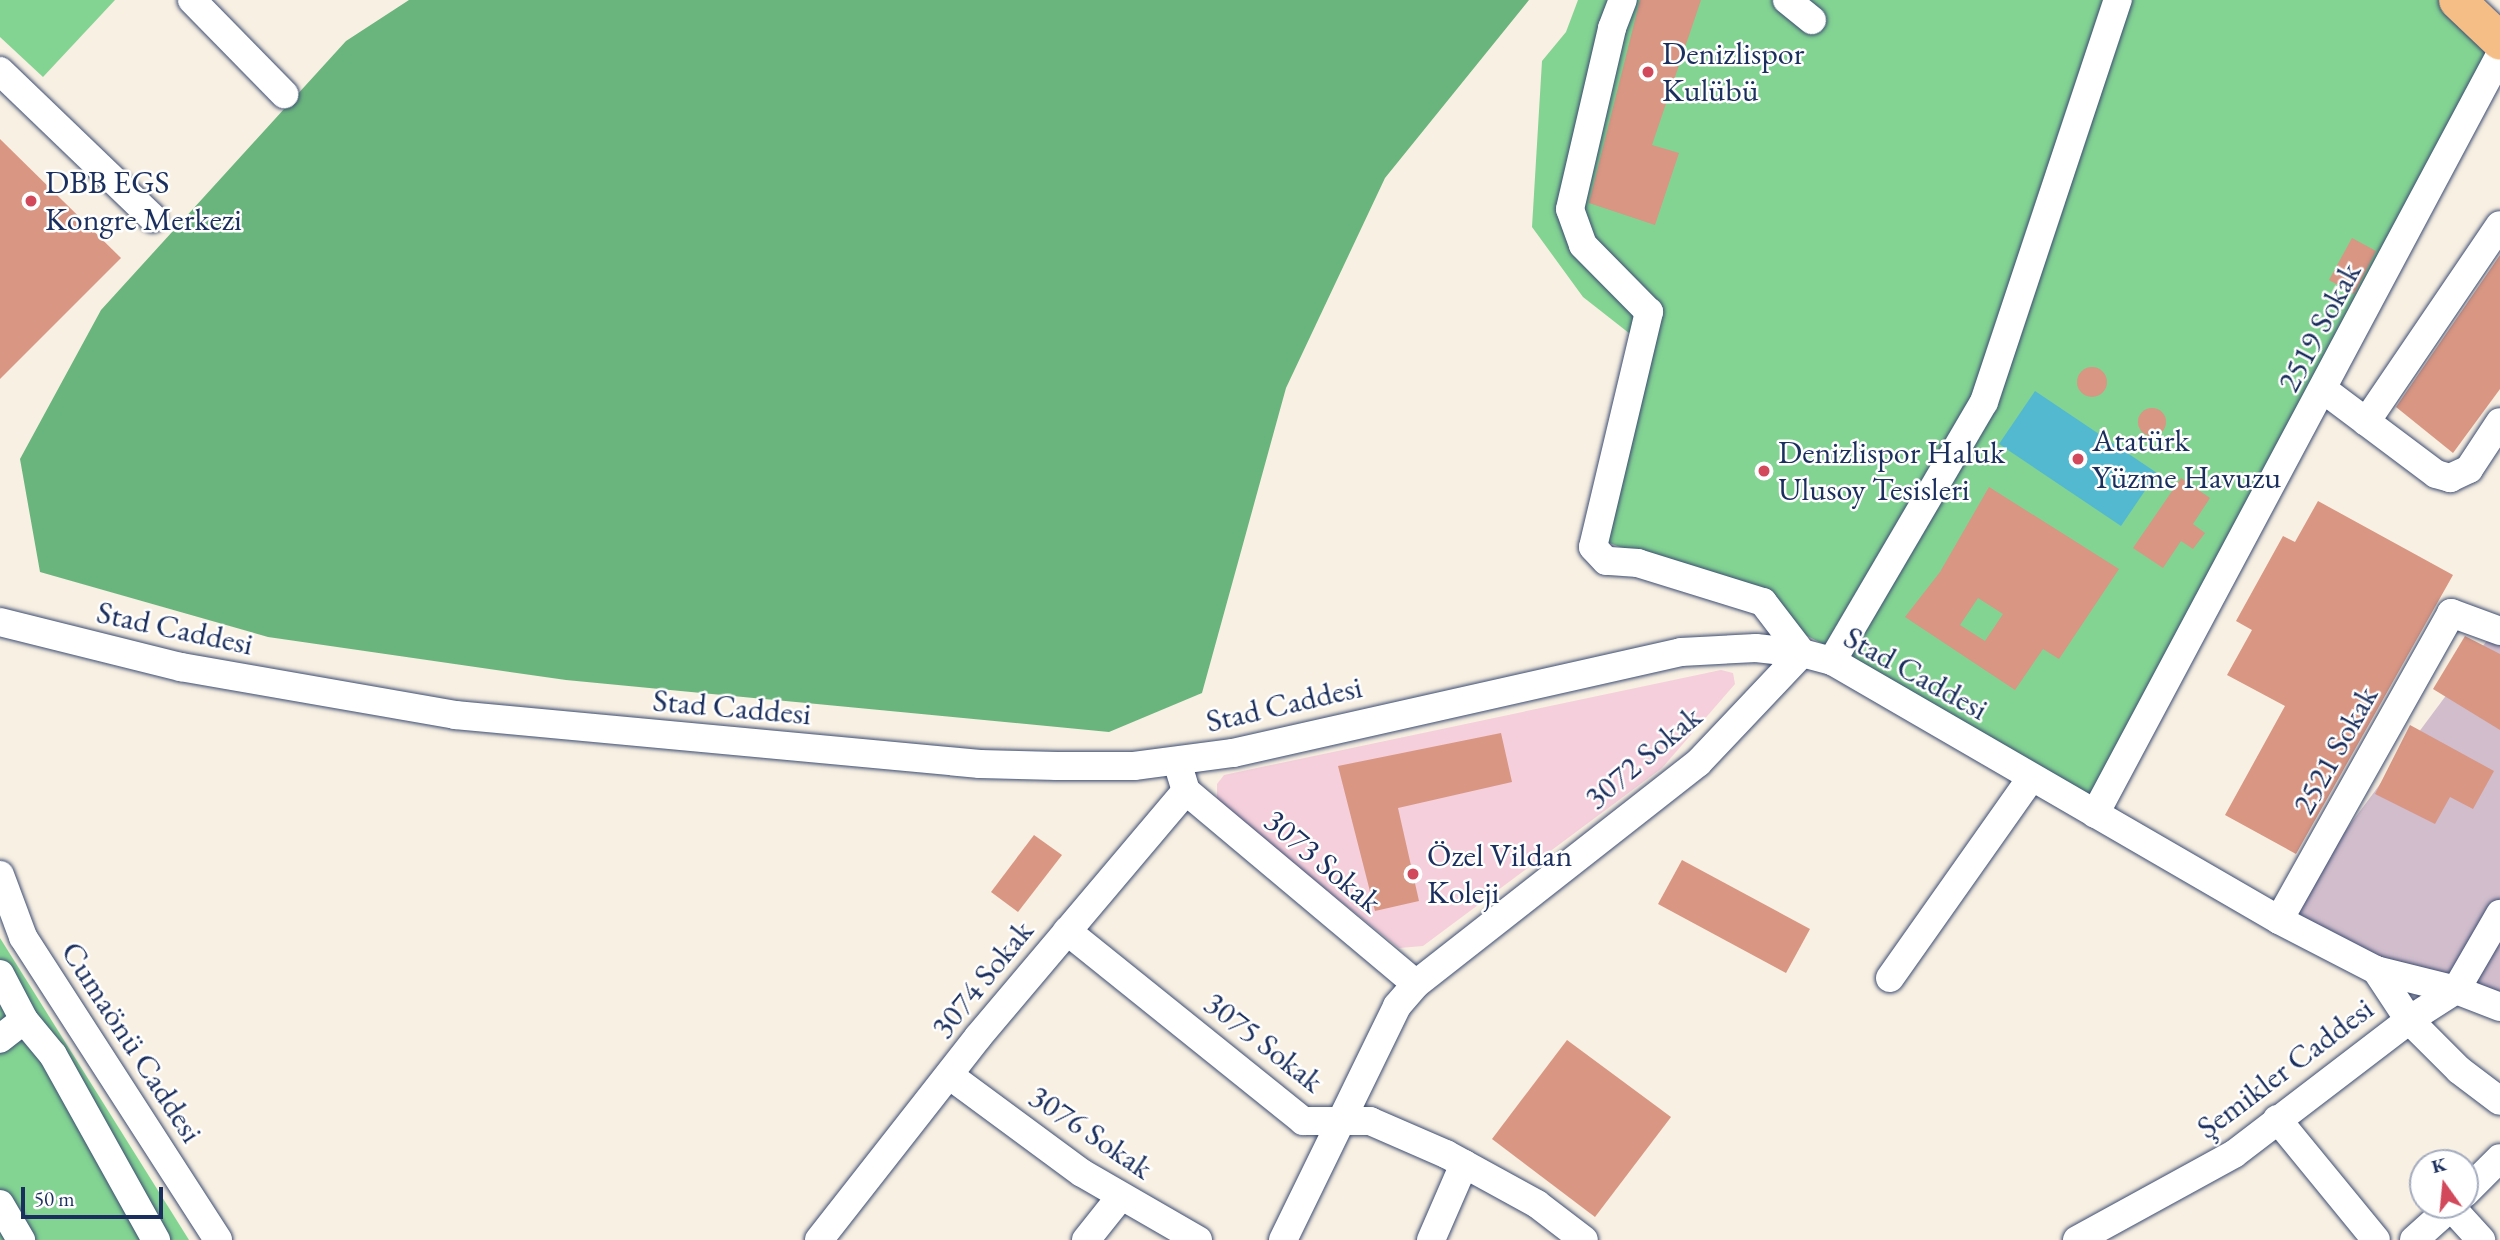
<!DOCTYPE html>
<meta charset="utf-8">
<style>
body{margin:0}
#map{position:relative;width:2500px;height:1240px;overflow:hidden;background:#f8f0e2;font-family:"EB Garamond",serif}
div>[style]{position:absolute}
.built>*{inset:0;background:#f5cfdb}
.industrial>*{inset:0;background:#d1bdcc}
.green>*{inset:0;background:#83d393}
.forest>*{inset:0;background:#6ab57d}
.water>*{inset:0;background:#52b9d0}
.building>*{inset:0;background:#d89683}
.round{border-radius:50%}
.roads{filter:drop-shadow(0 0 2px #3c4c72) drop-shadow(0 0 2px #3c4c72)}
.minor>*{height:28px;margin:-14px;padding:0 14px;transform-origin:14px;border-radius:14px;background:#fff}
.major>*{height:37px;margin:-18.5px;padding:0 18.5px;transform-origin:18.5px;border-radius:18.5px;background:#f6be87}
.dots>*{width:19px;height:19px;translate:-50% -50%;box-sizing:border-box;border:4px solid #fff;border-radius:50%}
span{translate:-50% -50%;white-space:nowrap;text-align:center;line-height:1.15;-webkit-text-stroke:5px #fff;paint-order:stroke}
.poi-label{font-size:32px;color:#1b2f5e}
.left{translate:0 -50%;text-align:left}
.street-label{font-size:32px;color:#1b2f5e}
.north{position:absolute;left:2409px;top:1149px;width:70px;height:70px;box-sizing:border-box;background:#fff;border:2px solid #a4acbf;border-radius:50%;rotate:345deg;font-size:19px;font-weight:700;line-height:28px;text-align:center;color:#1b2f5e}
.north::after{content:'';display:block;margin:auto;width:24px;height:32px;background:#d1495b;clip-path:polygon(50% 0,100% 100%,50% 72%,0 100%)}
.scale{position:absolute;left:21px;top:1187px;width:142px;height:32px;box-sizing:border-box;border:4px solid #1b2f5e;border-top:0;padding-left:9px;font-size:21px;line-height:24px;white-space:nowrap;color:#1b2f5e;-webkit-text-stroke:5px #fff;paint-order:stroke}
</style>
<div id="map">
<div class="built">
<i style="clip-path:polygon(1721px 670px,1733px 673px,1735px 684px,1662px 768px,1423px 946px,1399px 948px,1217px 802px,1217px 784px,1224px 775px)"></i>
</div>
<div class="industrial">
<i style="clip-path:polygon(2500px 623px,2500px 1004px,2279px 920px)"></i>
</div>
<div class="green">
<i style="clip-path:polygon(0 0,115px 0,43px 77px,0 37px)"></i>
<i style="clip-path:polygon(1578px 0,2448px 0,2500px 42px,2095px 814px,1821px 643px,1680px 570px,1586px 534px,1634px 337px,1583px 297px,1532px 227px,1542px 61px,1566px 32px)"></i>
<i style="clip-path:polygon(0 938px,189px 1240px,0 1240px)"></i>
</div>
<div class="forest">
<i style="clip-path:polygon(409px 0,1529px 0,1385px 178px,1286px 388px,1202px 693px,1109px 732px,566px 680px,268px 637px,40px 572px,20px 459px,101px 310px,346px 41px)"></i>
</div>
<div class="water">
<i style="clip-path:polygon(2035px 391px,2157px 473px,2121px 526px,1999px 444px)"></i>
</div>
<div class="building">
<i style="clip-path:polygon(1640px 0,1701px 0,1652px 145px,1679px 153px,1655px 225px,1589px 203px)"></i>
<i style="clip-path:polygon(0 139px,121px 258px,0 379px)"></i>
<i style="clip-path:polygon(2352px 238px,2376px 251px,2354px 294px,2329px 280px)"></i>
<i style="clip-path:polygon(2500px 255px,2500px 389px,2453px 453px,2396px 407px)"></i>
<i class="round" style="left:2077px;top:367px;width:30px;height:30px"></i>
<i class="round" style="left:2138px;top:408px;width:28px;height:28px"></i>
<i style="clip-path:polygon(2181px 478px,2210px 498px,2193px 524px,2205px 533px,2193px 549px,2181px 541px,2163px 568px,2133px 548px)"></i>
<i style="clip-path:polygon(evenodd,1989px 487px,2119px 569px,2059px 659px,2043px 649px,2015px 690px,1905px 617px,1940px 572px,1989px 487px,1978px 598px,2003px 614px,1985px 641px,1960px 625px,1978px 598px)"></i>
<i style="clip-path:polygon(2318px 501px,2453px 575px,2296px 854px,2225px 815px,2285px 706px,2227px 675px,2252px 630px,2236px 621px,2283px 536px,2295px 542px)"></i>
<i style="clip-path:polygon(2465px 636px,2500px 654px,2500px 730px,2433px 689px)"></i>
<i style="clip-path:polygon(2410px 725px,2494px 771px,2473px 809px,2450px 797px,2435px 824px,2375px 794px)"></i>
<i style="clip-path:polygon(1501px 733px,1512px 782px,1398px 808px,1419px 901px,1375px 911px,1338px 766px)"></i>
<i style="clip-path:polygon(1034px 835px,1062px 855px,1018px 912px,991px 892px)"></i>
<i style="clip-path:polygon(1682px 860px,1810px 929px,1786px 973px,1658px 904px)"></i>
<i style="clip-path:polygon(1567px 1040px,1671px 1117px,1595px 1217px,1492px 1139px)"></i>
</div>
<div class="roads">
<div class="minor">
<i style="left:192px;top:0;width:132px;rotate:45.6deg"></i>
<i style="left:1787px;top:0;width:32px;rotate:39deg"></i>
<i style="left:0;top:71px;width:212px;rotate:43.9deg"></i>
<i style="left:2324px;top:390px;width:140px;rotate:36.9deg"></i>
<i style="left:2436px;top:474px;width:15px;rotate:16deg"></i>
<i style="left:2450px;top:478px;width:21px;rotate:-25deg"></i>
<i style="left:2469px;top:469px;width:56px;rotate:-56.6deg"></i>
<i style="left:2366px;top:422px;width:238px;rotate:-55.8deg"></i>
<i style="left:0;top:622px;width:187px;rotate:14deg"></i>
<i style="left:181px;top:667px;width:278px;rotate:9.9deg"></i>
<i style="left:455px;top:715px;width:527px;rotate:5.33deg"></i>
<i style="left:980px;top:764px;width:77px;rotate:1.5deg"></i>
<i style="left:1057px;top:766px;width:77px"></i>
<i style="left:1134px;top:766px;width:100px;rotate:-7.5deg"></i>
<i style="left:1233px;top:753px;width:459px;rotate:-12.7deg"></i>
<i style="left:1681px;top:652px;width:75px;rotate:-3.1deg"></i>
<i style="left:1756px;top:648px;width:46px;rotate:6.2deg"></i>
<i style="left:1802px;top:653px;width:31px;rotate:15deg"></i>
<i style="left:1832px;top:661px;width:517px;rotate:30.09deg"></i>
<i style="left:2279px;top:920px;width:109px;rotate:27.3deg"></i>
<i style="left:2376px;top:970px;width:82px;rotate:14deg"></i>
<i style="left:2456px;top:990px;width:47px;rotate:21.1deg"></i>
<i style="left:1832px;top:661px;width:300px;rotate:-59.6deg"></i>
<i style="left:1984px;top:402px;width:424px;rotate:-71.6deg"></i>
<i style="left:1186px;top:791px;width:300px;rotate:40deg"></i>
<i style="left:2095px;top:814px;width:860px;rotate:-61.92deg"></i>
<i style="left:0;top:875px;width:66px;rotate:69.6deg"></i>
<i style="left:23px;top:937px;width:360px;rotate:57.2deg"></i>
<i style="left:2279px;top:920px;width:352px;rotate:-60.7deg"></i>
<i style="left:2451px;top:613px;width:52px;rotate:20.2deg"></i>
<i style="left:1067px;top:931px;width:303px;rotate:38.8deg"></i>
<i style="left:1303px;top:1121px;width:67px"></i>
<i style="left:1370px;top:1121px;width:83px;rotate:23.5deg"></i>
<i style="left:1446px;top:1154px;width:104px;rotate:28.8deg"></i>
<i style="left:1537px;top:1204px;width:59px;rotate:37.5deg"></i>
<i style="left:2376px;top:970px;width:60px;rotate:56.6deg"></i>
<i style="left:2409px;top:1020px;width:71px;rotate:45deg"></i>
<i style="left:2459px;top:1070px;width:51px;rotate:37.1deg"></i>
<i style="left:0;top:974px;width:52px;rotate:62.4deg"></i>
<i style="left:24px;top:1020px;width:31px;rotate:142deg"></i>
<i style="left:1890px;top:978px;width:245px;rotate:-54.8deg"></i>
<i style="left:24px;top:1020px;width:45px;rotate:50.4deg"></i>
<i style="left:53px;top:1055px;width:212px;rotate:60.9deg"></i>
<i style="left:949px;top:1075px;width:165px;rotate:36.4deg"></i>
<i style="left:1082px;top:1173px;width:134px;rotate:30deg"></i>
<i style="left:2277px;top:1119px;width:156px;rotate:50.7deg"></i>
<i style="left:2465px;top:1193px;width:49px;rotate:-45deg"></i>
<i style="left:0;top:1204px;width:42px;rotate:59.7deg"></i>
<i style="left:2451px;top:1207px;width:45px;rotate:47.7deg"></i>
<i style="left:819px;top:1240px;width:258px;rotate:-51.9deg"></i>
<i style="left:978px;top:1037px;width:322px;rotate:-49.8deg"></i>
<i style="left:1186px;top:791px;width:30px;rotate:-107deg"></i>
<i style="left:1086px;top:1240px;width:56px;rotate:-51.5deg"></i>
<i style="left:1283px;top:1240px;width:260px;rotate:-64deg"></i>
<i style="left:1397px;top:1006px;width:29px;rotate:-49deg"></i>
<i style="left:1416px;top:984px;width:358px;rotate:-38.1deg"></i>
<i style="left:1698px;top:763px;width:151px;rotate:-46.6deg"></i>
<i style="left:1802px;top:653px;width:64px;rotate:-127.4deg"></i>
<i style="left:1763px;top:602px;width:131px;rotate:-162.7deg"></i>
<i style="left:1638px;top:563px;width:32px;rotate:-176deg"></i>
<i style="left:1606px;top:561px;width:19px;rotate:-133deg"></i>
<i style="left:1593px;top:547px;width:242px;rotate:-76.6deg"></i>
<i style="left:1649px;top:312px;width:94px;rotate:-134.6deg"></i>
<i style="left:1583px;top:245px;width:38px;rotate:-110deg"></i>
<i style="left:1570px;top:209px;width:186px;rotate:-76.9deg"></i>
<i style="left:1612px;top:28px;width:30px;rotate:-69deg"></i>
<i style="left:1431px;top:1240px;width:83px;rotate:-66.5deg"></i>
<i style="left:2077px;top:1240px;width:179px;rotate:-28.7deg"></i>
<i style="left:2234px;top:1154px;width:220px;rotate:-37.4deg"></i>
<i style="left:2409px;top:1020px;width:56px;rotate:-32.6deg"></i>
<i style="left:2456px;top:990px;width:88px;rotate:-59.9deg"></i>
<i style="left:2414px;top:1240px;width:52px;rotate:-41.9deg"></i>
</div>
<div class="major">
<i style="left:2457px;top:0;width:59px;rotate:43.6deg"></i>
</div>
</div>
<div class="dots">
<i style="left:1648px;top:72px;background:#d1495b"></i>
<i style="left:31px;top:201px;background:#d1495b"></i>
<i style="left:2078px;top:459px;background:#d1495b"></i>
<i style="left:1764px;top:471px;background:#d1495b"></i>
<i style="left:1413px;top:874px;background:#d1495b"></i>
</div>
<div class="poi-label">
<span class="left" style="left:1662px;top:72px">Denizlispor<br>Kulübü</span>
<span class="left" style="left:45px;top:201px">DBB EGS<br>Kongre Merkezi</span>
<span class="left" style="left:2092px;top:459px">Atatürk<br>Yüzme Havuzu</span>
<span class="left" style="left:1778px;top:471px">Denizlispor Haluk<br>Ulusoy Tesisleri</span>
<span class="left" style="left:1427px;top:874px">Özel Vildan<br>Koleji</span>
</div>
<div class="street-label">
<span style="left:2319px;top:327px;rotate:-62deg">2519 Sokak</span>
<span style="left:175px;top:628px;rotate:12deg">Stad Caddesi</span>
<span style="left:1916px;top:673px;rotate:29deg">Stad Caddesi</span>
<span style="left:1284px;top:704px;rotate:-13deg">Stad Caddesi</span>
<span style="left:732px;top:707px;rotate:5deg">Stad Caddesi</span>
<span style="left:2335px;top:750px;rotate:-61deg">2521 Sokak</span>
<span style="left:1643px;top:757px;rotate:-40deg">3072 Sokak</span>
<span style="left:1323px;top:861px;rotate:40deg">3073 Sokak</span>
<span style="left:982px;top:979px;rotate:-51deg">3074 Sokak</span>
<span style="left:132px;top:1042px;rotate:57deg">Cumaönü Caddesi</span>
<span style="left:1264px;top:1042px;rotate:38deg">3075 Sokak</span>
<span style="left:2285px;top:1068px;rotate:-37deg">Şemikler Caddesi</span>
<span style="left:1091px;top:1132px;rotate:34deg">3076 Sokak</span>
</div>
<div class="north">K</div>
<div class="scale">50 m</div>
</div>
